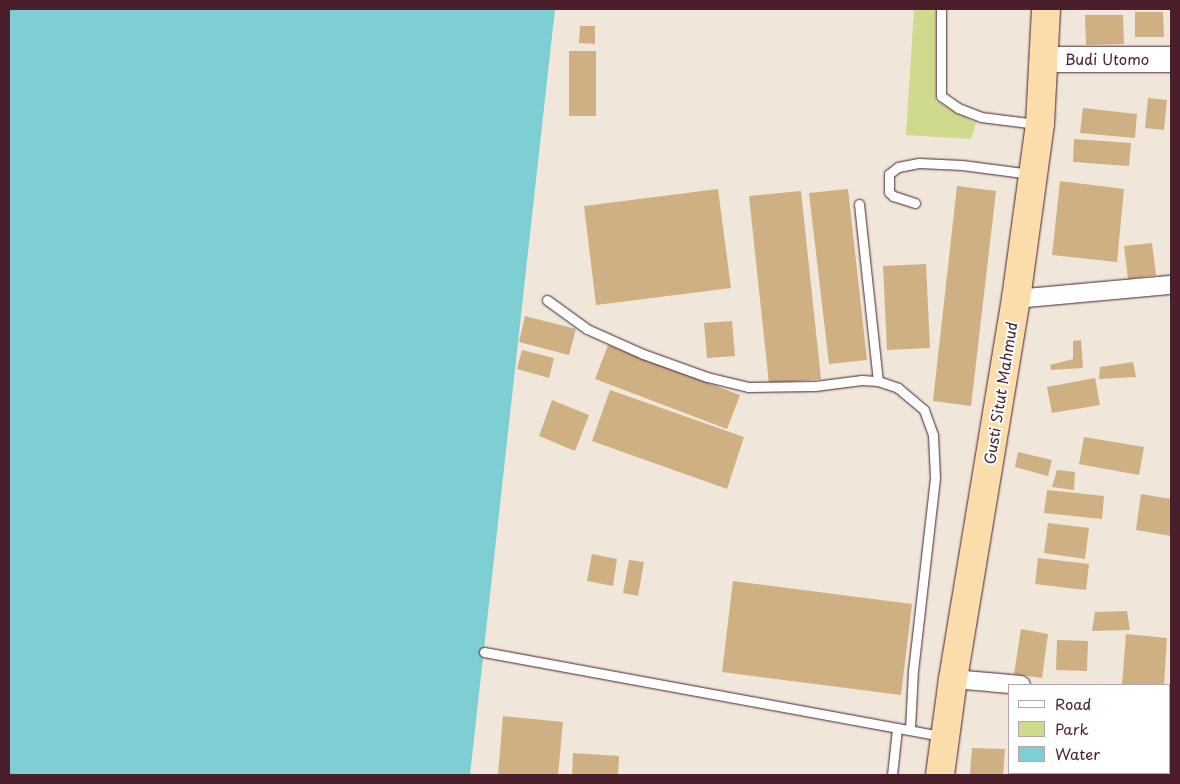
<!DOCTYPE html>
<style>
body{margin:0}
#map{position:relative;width:1180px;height:784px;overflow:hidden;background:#f0e7da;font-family:"Playpen Sans",sans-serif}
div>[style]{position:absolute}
.green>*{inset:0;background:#cfda8d}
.water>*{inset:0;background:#7ecfd4}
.building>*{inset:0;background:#ceb082}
.roads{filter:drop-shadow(0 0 1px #4a1f2b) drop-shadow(0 0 1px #4a1f2b)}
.lane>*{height:9px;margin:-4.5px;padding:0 4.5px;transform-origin:4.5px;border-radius:4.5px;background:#fff}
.street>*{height:18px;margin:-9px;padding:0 9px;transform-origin:9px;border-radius:9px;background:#fff}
.secondary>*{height:25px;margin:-12.5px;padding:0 12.5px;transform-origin:12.5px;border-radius:12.5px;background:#fff}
.highway>*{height:28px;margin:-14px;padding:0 14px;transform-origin:14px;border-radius:14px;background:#fbddab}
span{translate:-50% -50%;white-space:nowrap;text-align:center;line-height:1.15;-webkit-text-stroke:4px #fff;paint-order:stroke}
.street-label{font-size:15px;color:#4a1f2b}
.frame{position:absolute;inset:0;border:10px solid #4a1f2b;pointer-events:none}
.legend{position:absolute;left:1008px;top:684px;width:162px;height:90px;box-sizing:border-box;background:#fff;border:1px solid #b7a5aa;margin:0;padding:6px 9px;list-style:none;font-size:15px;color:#4a1f2b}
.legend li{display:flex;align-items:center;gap:10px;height:25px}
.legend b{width:25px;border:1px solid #b7a5aa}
</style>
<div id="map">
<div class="green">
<i style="clip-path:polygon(914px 9px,936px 9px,936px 101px,976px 123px,971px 139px,906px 135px)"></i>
</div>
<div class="water">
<i style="clip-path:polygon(9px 9px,555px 9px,470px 775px,9px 775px)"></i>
</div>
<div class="building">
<i style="clip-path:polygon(1135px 12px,1163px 12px,1164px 37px,1135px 37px)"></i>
<i style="clip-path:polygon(1085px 15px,1123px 15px,1124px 44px,1086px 45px)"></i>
<i style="clip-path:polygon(580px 26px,595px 26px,595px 44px,579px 43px)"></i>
<i style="clip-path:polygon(569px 51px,596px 51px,596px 116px,569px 116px)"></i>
<i style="clip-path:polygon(1148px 98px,1167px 100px,1164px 130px,1145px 128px)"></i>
<i style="clip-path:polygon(1083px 108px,1137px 114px,1135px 138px,1080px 133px)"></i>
<i style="clip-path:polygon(1074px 139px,1131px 143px,1129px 166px,1073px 162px)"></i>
<i style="clip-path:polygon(1060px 181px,1124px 189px,1117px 262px,1052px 255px)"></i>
<i style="clip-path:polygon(957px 186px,996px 191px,971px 406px,933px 401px)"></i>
<i style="clip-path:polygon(718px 189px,731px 288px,596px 305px,584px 206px)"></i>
<i style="clip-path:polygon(848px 189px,867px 360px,829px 364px,809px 193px)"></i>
<i style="clip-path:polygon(801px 191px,821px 379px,769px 384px,749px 196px)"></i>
<i style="clip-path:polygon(1152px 243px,1156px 275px,1128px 279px,1124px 246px)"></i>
<i style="clip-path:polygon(926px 264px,930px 348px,887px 350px,883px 266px)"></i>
<i style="clip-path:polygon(525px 316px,576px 329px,569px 355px,519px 342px)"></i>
<i style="clip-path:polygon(732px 321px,735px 356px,707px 358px,704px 323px)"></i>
<i style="clip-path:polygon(1081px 340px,1083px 368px,1051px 370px,1050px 365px,1073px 359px,1073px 341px)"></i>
<i style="clip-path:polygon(608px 345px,740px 395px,727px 429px,595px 379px)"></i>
<i style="clip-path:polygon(522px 350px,554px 358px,549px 378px,517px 369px)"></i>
<i style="clip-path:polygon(1133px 362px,1136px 377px,1099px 379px,1100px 367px)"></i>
<i style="clip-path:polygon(1095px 378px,1100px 405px,1052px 413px,1047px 387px)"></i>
<i style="clip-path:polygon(610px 390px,744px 437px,727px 489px,592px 441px)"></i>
<i style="clip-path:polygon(552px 400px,589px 415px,575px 451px,539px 436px)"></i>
<i style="clip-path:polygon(1084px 437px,1144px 447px,1139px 475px,1079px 464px)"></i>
<i style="clip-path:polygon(1018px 452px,1052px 460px,1048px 476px,1015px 467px)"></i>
<i style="clip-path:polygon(1057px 470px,1075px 472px,1074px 490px,1052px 487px)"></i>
<i style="clip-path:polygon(1047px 490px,1104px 496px,1102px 519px,1044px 513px)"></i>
<i style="clip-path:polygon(1141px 494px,1171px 499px,1171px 536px,1136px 530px)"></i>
<i style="clip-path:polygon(1048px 523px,1089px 528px,1085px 559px,1044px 553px)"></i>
<i style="clip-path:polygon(592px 554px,617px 559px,613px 586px,587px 581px)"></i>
<i style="clip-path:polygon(1038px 558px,1089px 564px,1086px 590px,1035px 584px)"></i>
<i style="clip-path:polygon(629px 560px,644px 562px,638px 596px,623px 593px)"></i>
<i style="clip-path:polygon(733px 581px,912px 604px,901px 695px,722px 672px)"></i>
<i style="clip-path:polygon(1127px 611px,1130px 630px,1092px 631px,1095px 612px)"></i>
<i style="clip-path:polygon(1021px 629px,1048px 634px,1042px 678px,1014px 674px)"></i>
<i style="clip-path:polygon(1126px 634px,1167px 638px,1164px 685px,1122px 685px)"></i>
<i style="clip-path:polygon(1057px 640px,1088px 641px,1087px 671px,1056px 670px)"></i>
<i style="clip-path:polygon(503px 716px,563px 722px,558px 775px,498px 775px)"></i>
<i style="clip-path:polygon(972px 748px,1005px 749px,1003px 775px,970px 775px)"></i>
<i style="clip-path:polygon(573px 753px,619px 756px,618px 775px,572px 775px)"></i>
<i style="clip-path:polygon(1010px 773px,1040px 773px,1040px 775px,1009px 775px)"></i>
</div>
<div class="roads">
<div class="lane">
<i style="left:941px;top:9px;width:87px;rotate:90deg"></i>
<i style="left:941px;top:96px;width:21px;rotate:35deg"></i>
<i style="left:958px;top:108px;width:25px;rotate:21deg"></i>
<i style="left:981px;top:117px;width:56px;rotate:7.1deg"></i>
<i style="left:915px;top:203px;width:23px;rotate:-162deg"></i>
<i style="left:893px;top:196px;width:6px;rotate:-135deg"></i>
<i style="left:889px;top:192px;width:18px;rotate:-90deg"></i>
<i style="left:889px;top:174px;width:11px;rotate:-38deg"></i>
<i style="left:898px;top:167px;width:21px;rotate:-11deg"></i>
<i style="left:919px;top:163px;width:43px;rotate:2.7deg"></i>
<i style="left:962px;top:165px;width:69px;rotate:7.5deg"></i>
<i style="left:859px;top:204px;width:178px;rotate:83.9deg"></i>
<i style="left:547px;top:300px;width:49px;rotate:35.9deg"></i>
<i style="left:587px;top:329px;width:61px;rotate:24.1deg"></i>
<i style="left:643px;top:354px;width:68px;rotate:19.8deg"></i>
<i style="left:707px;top:377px;width:42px;rotate:13.7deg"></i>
<i style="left:748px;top:387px;width:67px;rotate:-0.9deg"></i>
<i style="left:815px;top:386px;width:47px;rotate:-7.3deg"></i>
<i style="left:862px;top:380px;width:16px;rotate:4deg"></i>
<i style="left:878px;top:381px;width:21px;rotate:19deg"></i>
<i style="left:898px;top:388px;width:34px;rotate:40deg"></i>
<i style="left:924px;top:410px;width:27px;rotate:70deg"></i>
<i style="left:933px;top:435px;width:43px;rotate:87.3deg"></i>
<i style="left:935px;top:478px;width:193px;rotate:96.5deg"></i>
<i style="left:913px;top:670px;width:60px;rotate:92.9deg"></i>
<i style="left:484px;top:652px;width:467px;rotate:10.4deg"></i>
<i style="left:892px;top:775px;width:47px;rotate:-83.9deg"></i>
</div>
<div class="street">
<i style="left:1016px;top:299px;width:156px;rotate:-5.2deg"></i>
<i style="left:953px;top:679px;width:68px;rotate:5deg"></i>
<i style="left:1169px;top:698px;width:2px"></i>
</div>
<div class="secondary">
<i style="left:1044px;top:59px;width:127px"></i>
</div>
<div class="highway">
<i style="left:940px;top:775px;width:97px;rotate:-82.3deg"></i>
<i style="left:953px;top:679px;width:385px;rotate:-80.6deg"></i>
<i style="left:1016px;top:299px;width:177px;rotate:-82.2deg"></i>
<i style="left:1040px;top:124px;width:115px;rotate:-87deg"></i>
</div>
</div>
<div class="street-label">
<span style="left:1107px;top:59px">Budi Utomo</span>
<span style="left:1000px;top:393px;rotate:-81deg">Gusti Situt Mahmud</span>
</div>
<div class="frame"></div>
<ul class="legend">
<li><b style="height:6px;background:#fff"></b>Road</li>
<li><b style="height:14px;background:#cfda8d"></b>Park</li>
<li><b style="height:14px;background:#7ecfd4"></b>Water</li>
</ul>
</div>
